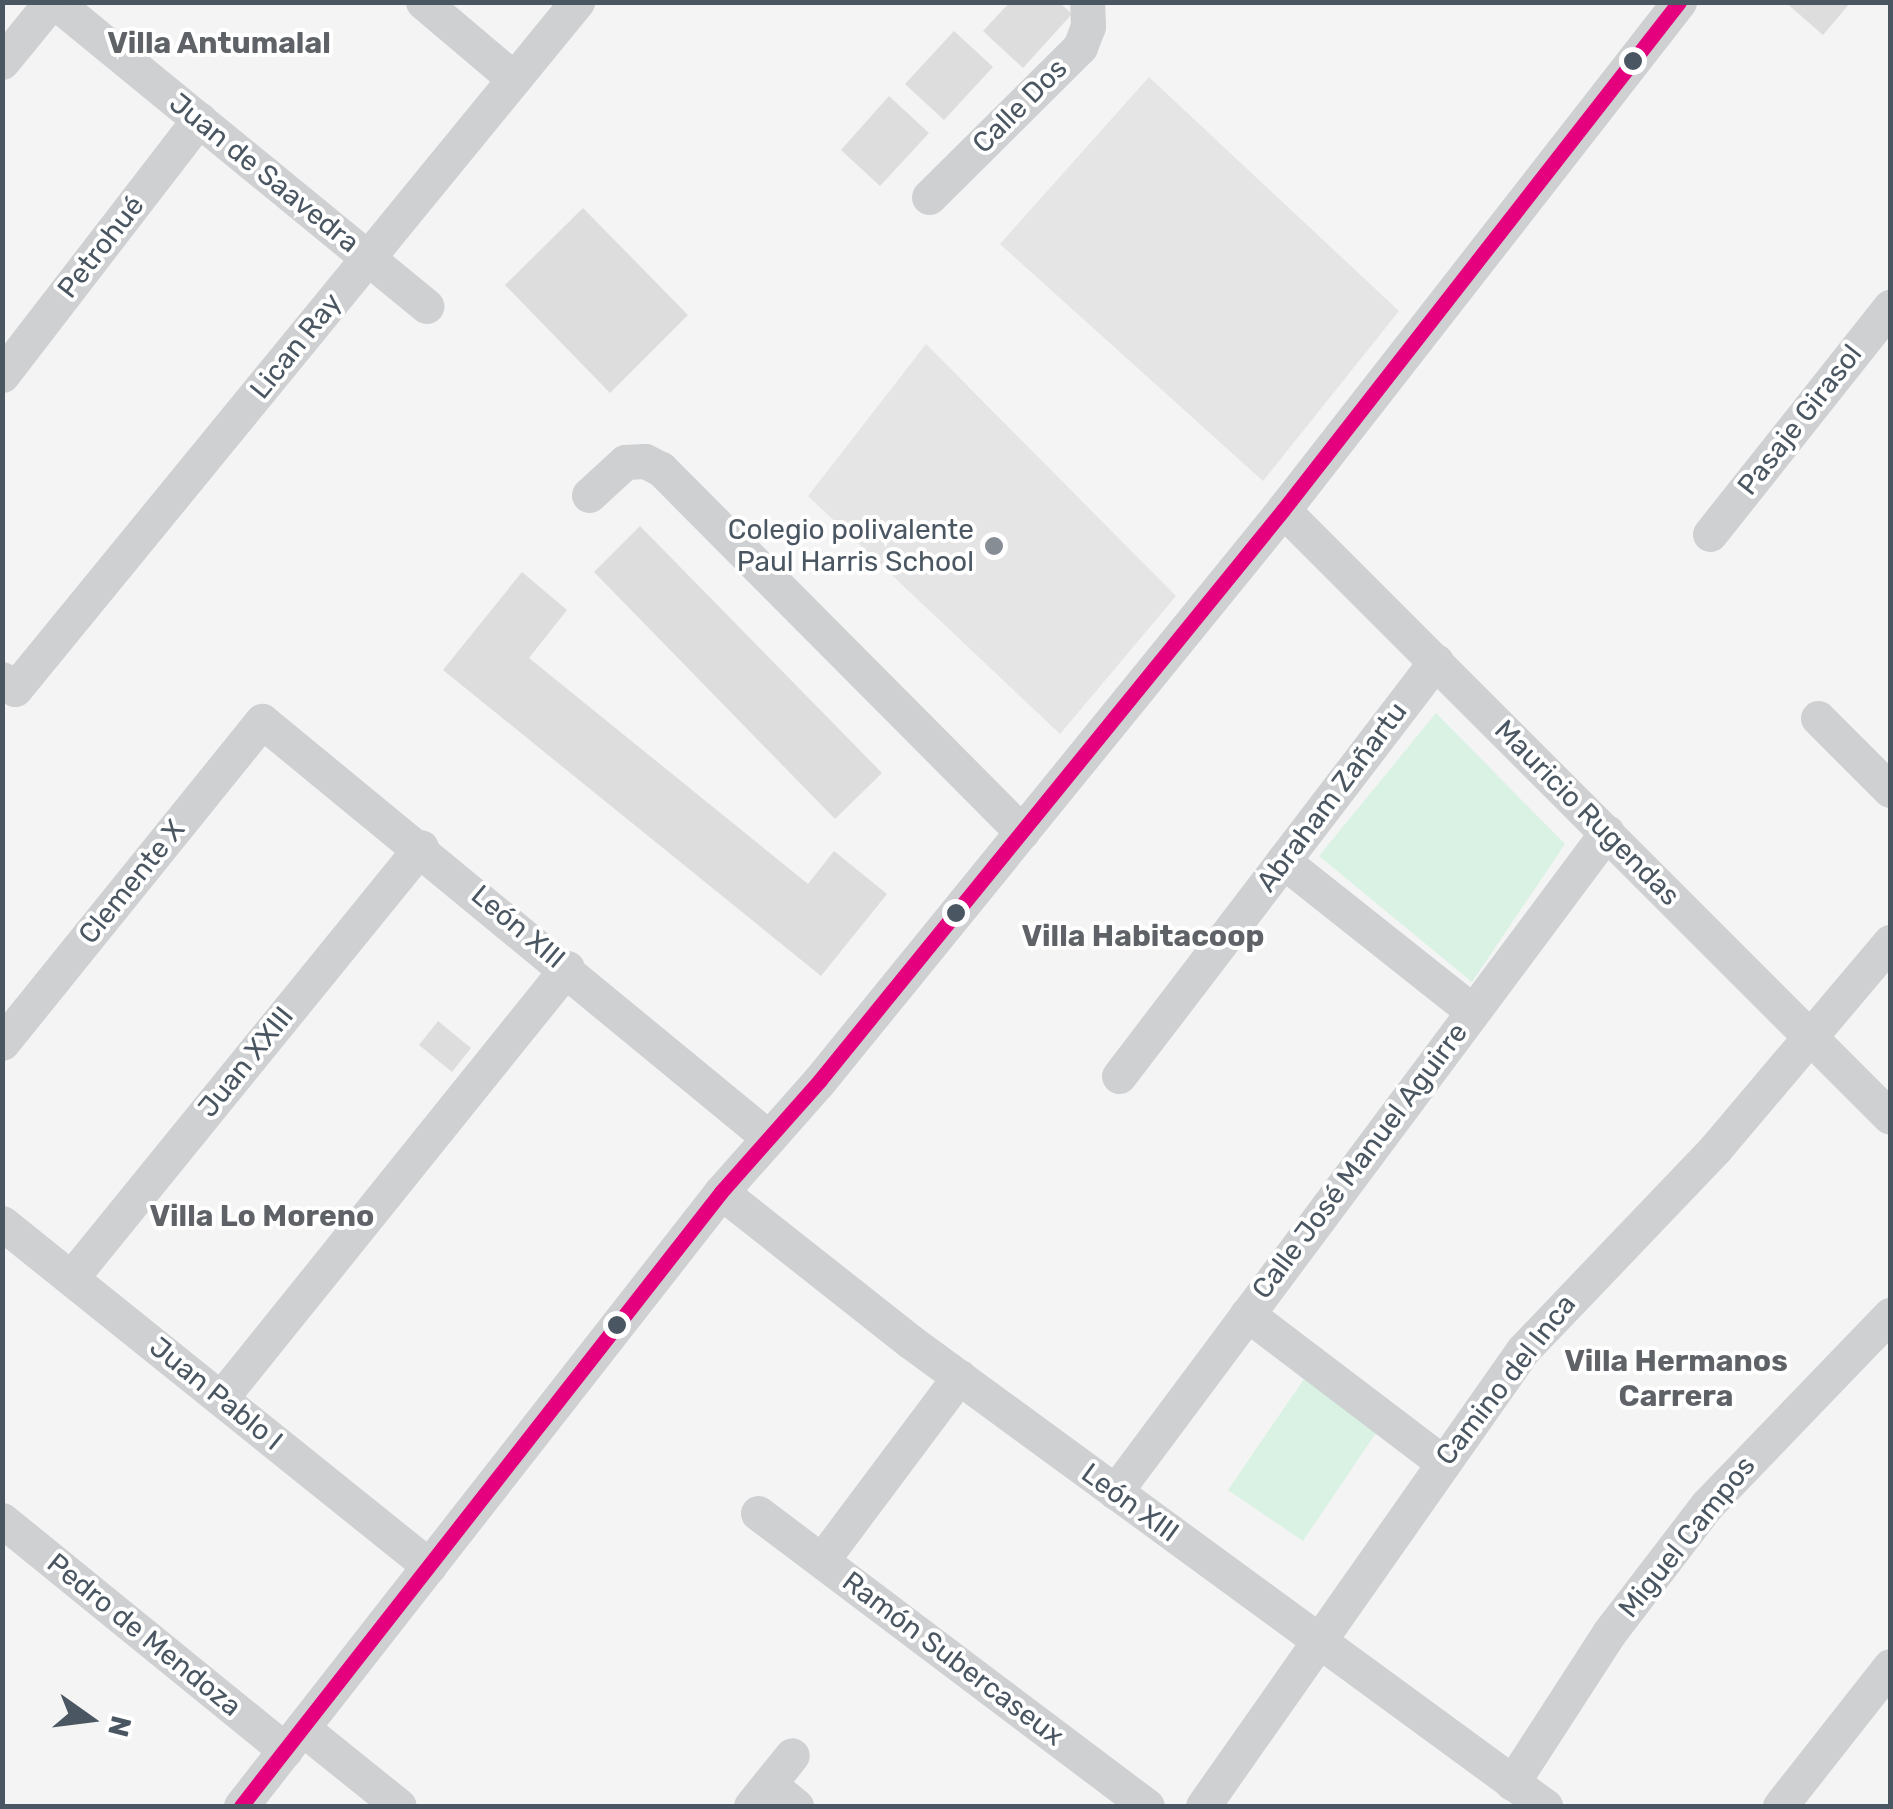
<!DOCTYPE html>
<meta charset="utf-8">
<style>
body{margin:0}
#map{position:relative;width:1893px;height:1809px;overflow:hidden;background:#f4f4f4;font-family:Rubik,sans-serif}
div>[style]{position:absolute}
.education>*{inset:0;background:#e6e5e6}
.green>*{inset:0;background:#d9f2e3}
.building>*{inset:0;background:#ddddde}
.minor>*{height:35px;margin:-17.5px;padding:0 17.5px;transform-origin:17.5px;border-radius:17.5px;background:#ced0d2}
.bus-1>*{height:15px;margin:-7.5px;padding:0 7.5px;transform-origin:7.5px;border-radius:7.5px;background:#e5007d}
.dots>*{width:28px;height:28px;translate:-50% -50%;box-sizing:border-box;border:5px solid #fff;border-radius:50%}
span{translate:-50% -50%;white-space:nowrap;text-align:center;line-height:1.15;-webkit-text-stroke:8px #fff;paint-order:stroke}
.street-label{font-size:28px;color:#4a5661}
.poi-label{font-size:28px;color:#4a5661}
.right{translate:-100% -50%;text-align:right}
.neighbourhood-label{font-size:30px;color:#5f6368;font-weight:700}
.frame{position:absolute;inset:0;border:5px solid #4a5661;pointer-events:none}
.north{position:absolute;left:40px;top:1669px;width:100px;height:100px;-webkit-text-stroke:8px #fff;paint-order:stroke;rotate:104deg;font-size:28px;font-weight:700;line-height:40px;text-align:center;color:#4a5661}
.north::after{content:'';display:block;margin:auto;width:35px;height:45px;background:#4a5661;clip-path:polygon(50% 0,100% 100%,50% 72%,0 100%)}
</style>
<div id="map">
<div class="education">
<i style="clip-path:polygon(1149px 77px,1399px 311px,1263px 481px,1000px 244px)"></i>
<i style="clip-path:polygon(926px 344px,1176px 596px,1060px 734px,808px 496px)"></i>
</div>
<div class="green">
<i style="clip-path:polygon(1436px 713px,1565px 844px,1472px 982px,1319px 856px)"></i>
<i style="clip-path:polygon(1304px 1379px,1378px 1430px,1303px 1541px,1228px 1490px)"></i>
</div>
<div class="building">
<i style="clip-path:polygon(1010px 2px,1059px 2px,1072px 14px,1023px 68px,983px 31px)"></i>
<i style="clip-path:polygon(1785px 2px,1851px 2px,1823px 35px)"></i>
<i style="clip-path:polygon(954px 31px,993px 67px,944px 120px,905px 84px)"></i>
<i style="clip-path:polygon(889px 96px,929px 133px,880px 186px,841px 150px)"></i>
<i style="clip-path:polygon(583px 208px,688px 315px,610px 393px,505px 285px)"></i>
<i style="clip-path:polygon(640px 526px,882px 773px,835px 819px,594px 572px)"></i>
<i style="clip-path:polygon(522px 572px,567px 610px,529px 658px,808px 884px,834px 851px,887px 894px,821px 976px,443px 670px)"></i>
<i style="clip-path:polygon(438px 1021px,471px 1048px,452px 1072px,419px 1045px)"></i>
</div>
<div class="minor">
<i style="left:55px;top:2px;width:480px;rotate:39.3deg"></i>
<i style="left:423px;top:2px;width:119px;rotate:40.2deg"></i>
<i style="left:2px;top:62px;width:77px;rotate:-50.8deg"></i>
<i style="left:929px;top:197px;width:213px;rotate:-44.8deg"></i>
<i style="left:1080px;top:47px;width:22px;rotate:-69deg"></i>
<i style="left:1088px;top:26px;width:24px;rotate:-92deg"></i>
<i style="left:2px;top:375px;width:323px;rotate:-52.4deg"></i>
<i style="left:589px;top:495px;width:49px;rotate:-42.5deg"></i>
<i style="left:625px;top:462px;width:20px;rotate:-3deg"></i>
<i style="left:645px;top:461px;width:18px;rotate:27deg"></i>
<i style="left:661px;top:469px;width:512px;rotate:45.16deg"></i>
<i style="left:1283px;top:510px;width:858px;rotate:45deg"></i>
<i style="left:1710px;top:534px;width:290px;rotate:-51.6deg"></i>
<i style="left:2px;top:679px;width:16px;rotate:38deg"></i>
<i style="left:15px;top:689px;width:888px;rotate:-50.72deg"></i>
<i style="left:1818px;top:718px;width:102px;rotate:45deg"></i>
<i style="left:1283px;top:861px;width:241px;rotate:38.4deg"></i>
<i style="left:2px;top:1043px;width:414px;rotate:-51.1deg"></i>
<i style="left:262px;top:721px;width:656px;rotate:39.44deg"></i>
<i style="left:1119px;top:1076px;width:522px;rotate:-52.63deg"></i>
<i style="left:721px;top:1192px;width:242px;rotate:38.3deg"></i>
<i style="left:911px;top:1342px;width:786px;rotate:36.2deg"></i>
<i style="left:2px;top:1223px;width:548px;rotate:38.77deg"></i>
<i style="left:71px;top:1278px;width:555px;rotate:-50.92deg"></i>
<i style="left:1247px;top:1314px;width:243px;rotate:37.2deg"></i>
<i style="left:221px;top:1398px;width:552px;rotate:-51.18deg"></i>
<i style="left:1115px;top:1492px;width:823px;rotate:-53.3deg"></i>
<i style="left:758px;top:1513px;width:487px;rotate:37deg"></i>
<i style="left:2px;top:1520px;width:365px;rotate:39.1deg"></i>
<i style="left:822px;top:1560px;width:229px;rotate:-53.2deg"></i>
<i style="left:302px;top:1728px;width:124px;rotate:38.8deg"></i>
<i style="left:1512px;top:1783px;width:179px;rotate:-57.1deg"></i>
<i style="left:1609px;top:1633px;width:161px;rotate:-52.6deg"></i>
<i style="left:1707px;top:1505px;width:264px;rotate:-46.1deg"></i>
<i style="left:769px;top:1784px;width:35px;rotate:39deg"></i>
<i style="left:241px;top:1806px;width:779px;rotate:-51.98deg"></i>
<i style="left:721px;top:1192px;width:149px;rotate:-48.5deg"></i>
<i style="left:820px;top:1080px;width:734px;rotate:-50.91deg"></i>
<i style="left:1283px;top:510px;width:644px;rotate:-52.06deg"></i>
<i style="left:751px;top:1806px;width:65px;rotate:-51.2deg"></i>
<i style="left:1203px;top:1806px;width:557px;rotate:-54.94deg"></i>
<i style="left:1523px;top:1350px;width:278px;rotate:-46.3deg"></i>
<i style="left:1715px;top:1149px;width:271px;rotate:-49.8deg"></i>
<i style="left:1780px;top:1806px;width:178px;rotate:-51.8deg"></i>
</div>
<div class="bus-1">
<i style="left:241px;top:1806px;width:779px;rotate:-51.98deg"></i>
<i style="left:721px;top:1192px;width:149px;rotate:-48.5deg"></i>
<i style="left:820px;top:1080px;width:734px;rotate:-50.91deg"></i>
<i style="left:1283px;top:510px;width:644px;rotate:-52.06deg"></i>
</div>
<div class="dots">
<i style="left:1633px;top:61px;background:#4a5661"></i>
<i style="left:994px;top:546px;background:#868d94"></i>
<i style="left:956px;top:913px;background:#4a5661"></i>
<i style="left:617px;top:1325px;background:#4a5661"></i>
</div>
<div class="street-label">
<span style="left:1020px;top:106px;rotate:-45deg">Calle Dos</span>
<span style="left:264px;top:173px;rotate:39deg">Juan de Saavedra</span>
<span style="left:101px;top:247px;rotate:-52deg">Petrohué</span>
<span style="left:296px;top:346px;rotate:-51deg">Lican Ray</span>
<span style="left:1800px;top:420px;rotate:-52deg">Pasaje Girasol</span>
<span style="left:1332px;top:797px;rotate:-53deg">Abraham Zañartu</span>
<span style="left:1587px;top:813px;rotate:45deg">Mauricio Rugendas</span>
<span style="left:132px;top:882px;rotate:-51deg">Clemente X</span>
<span style="left:518px;top:927px;rotate:40deg">León XIII</span>
<span style="left:246px;top:1062px;rotate:-51deg">Juan XXIII</span>
<span style="left:1360px;top:1161px;rotate:-53deg">Calle José Manuel Aguirre</span>
<span style="left:1506px;top:1380px;rotate:-52deg">Camino del Inca</span>
<span style="left:216px;top:1394px;rotate:39deg">Juan Pablo I</span>
<span style="left:1130px;top:1503px;rotate:36deg">León XIII</span>
<span style="left:1687px;top:1537px;rotate:-51deg">Miguel Campos</span>
<span style="left:144px;top:1635px;rotate:39deg">Pedro de Mendoza</span>
<span style="left:953px;top:1659px;rotate:37deg">Ramón Subercaseux</span>
</div>
<div class="poi-label">
<span class="right" style="left:974px;top:546px">Colegio polivalente<br>Paul Harris School</span>
</div>
<div class="neighbourhood-label">
<span style="left:219px;top:43px">Villa Antumalal</span>
<span style="left:1143px;top:936px">Villa Habitacoop</span>
<span style="left:262px;top:1216px">Villa Lo Moreno</span>
<span style="left:1676px;top:1378px">Villa Hermanos<br>Carrera</span>
</div>
<div class="frame"></div>
<div class="north">N</div>
</div>
